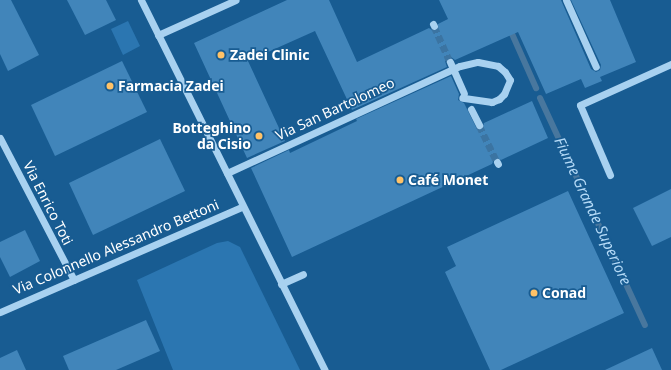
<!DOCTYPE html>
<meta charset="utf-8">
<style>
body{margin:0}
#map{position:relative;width:671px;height:370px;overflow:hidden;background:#185c92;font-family:"Noto Sans",sans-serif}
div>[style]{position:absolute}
.green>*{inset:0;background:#2b76b1}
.stream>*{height:6px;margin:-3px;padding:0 3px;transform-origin:3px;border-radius:3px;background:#48779e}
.building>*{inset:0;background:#4185ba}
.minor-tunnel>*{height:7px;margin-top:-3.5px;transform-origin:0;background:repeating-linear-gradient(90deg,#3b74a2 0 7px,transparent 0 10.5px)}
.minor>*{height:7px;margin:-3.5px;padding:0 3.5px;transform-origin:3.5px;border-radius:3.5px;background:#a8d1f0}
.dots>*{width:11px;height:11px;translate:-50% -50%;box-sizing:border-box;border:2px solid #185c92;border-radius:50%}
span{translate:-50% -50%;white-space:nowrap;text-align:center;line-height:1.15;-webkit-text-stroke:3.5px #185c92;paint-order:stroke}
.poi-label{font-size:14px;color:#fff;font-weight:700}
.left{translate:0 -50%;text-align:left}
.right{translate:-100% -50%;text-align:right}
.street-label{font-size:14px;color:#fff}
.water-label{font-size:15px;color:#b4daf7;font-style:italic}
</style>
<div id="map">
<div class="green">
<i style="clip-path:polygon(128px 21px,140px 46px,123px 55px,111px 29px)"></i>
<i style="clip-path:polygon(228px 241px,240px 247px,300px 370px,173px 370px,137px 280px,217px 243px)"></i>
</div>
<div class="stream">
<i style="left:509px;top:27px;width:67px;rotate:66.1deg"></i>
<i style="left:540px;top:98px;width:250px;rotate:65.2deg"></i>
</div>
<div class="building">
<i style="clip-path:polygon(0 0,11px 0,39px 55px,8px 71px,0 54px)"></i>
<i style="clip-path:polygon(67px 0,106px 0,116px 20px,85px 35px)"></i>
<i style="clip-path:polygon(287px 0,329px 0,357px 62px,429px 28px,433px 31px,437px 30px,438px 24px,448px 19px,439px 0,561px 0,591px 69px,596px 72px,600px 70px,601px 65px,571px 0,610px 0,636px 62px,600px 77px,602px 81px,585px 88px,581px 79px,546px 94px,518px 32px,455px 60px,451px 57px,448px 58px,445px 61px,447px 67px,352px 110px,315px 31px,248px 61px,285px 141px,247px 158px,194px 43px)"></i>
<i style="clip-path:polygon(122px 61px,147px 112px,55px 156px,31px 105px)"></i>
<i style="clip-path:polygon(451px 76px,459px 94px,458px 100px,464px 103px,477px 129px,482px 129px,484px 123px,532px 101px,548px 138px,501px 160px,495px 157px,492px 164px,292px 257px,251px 168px,289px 150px,290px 153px,357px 121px,356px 119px)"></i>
<i style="clip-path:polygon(160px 139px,185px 191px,93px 235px,69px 183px)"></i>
<i style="clip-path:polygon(671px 189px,671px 237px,652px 246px,633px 208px)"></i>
<i style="clip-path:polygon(568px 191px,624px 313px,501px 370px,490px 370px,445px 272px,456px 266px,447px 247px)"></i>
<i style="clip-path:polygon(25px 230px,40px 261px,10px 277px,0 257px,0 242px)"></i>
<i style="clip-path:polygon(146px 320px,160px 351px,116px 370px,69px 370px,63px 356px)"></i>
<i style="clip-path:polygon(652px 348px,662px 370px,605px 370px)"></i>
<i style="clip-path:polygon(17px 350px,26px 370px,0 370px,0 358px)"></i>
</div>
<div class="minor-tunnel">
<i style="left:434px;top:26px;width:39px;rotate:66deg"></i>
<i style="left:479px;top:125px;width:41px;rotate:64.1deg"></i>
</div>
<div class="minor">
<i style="left:141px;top:0;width:413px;rotate:63.6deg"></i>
<i style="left:566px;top:0;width:73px;rotate:65.9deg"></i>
<i style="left:433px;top:24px;width:2px;rotate:63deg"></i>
<i style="left:158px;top:35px;width:85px;rotate:-24.2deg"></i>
<i style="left:450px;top:62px;width:34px;rotate:66deg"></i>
<i style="left:471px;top:109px;width:18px;rotate:63deg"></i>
<i style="left:0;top:138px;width:160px;rotate:62.5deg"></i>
<i style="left:497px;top:162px;width:2px;rotate:63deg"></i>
<i style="left:227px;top:173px;width:256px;rotate:-24.7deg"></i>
<i style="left:460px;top:66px;width:18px;rotate:-13deg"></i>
<i style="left:478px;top:62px;width:20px;rotate:11deg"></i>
<i style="left:498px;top:66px;width:9px;rotate:41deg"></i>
<i style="left:505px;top:72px;width:9px;rotate:58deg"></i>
<i style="left:510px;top:80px;width:15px;rotate:113deg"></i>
<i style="left:504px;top:94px;width:7px;rotate:135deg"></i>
<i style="left:499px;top:99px;width:8px;rotate:157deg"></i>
<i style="left:492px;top:102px;width:30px;rotate:-172deg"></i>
<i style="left:610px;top:175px;width:76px;rotate:-113.2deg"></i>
<i style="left:580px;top:105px;width:100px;rotate:-24.3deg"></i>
<i style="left:281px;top:284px;width:24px;rotate:-24deg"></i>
<i style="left:0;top:312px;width:264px;rotate:-23.5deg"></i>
</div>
<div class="dots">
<i style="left:221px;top:55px;background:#ffc267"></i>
<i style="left:110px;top:86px;background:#ffc267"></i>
<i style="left:259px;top:136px;background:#ffc267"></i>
<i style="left:400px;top:180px;background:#ffc267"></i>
<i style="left:534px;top:293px;background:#ffc267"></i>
</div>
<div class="poi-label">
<span class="left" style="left:230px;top:55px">Zadei Clinic</span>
<span class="left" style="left:118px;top:86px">Farmacia Zadei</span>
<span class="right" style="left:251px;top:136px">Botteghino<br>da Cisio</span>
<span class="left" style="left:408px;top:180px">Café Monet</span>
<span class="left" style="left:542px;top:293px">Conad</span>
</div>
<div class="street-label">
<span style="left:335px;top:109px;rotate:-25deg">Via San Bartolomeo</span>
<span style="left:48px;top:203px;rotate:63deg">Via Enrico Toti</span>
<span style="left:116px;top:247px;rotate:-23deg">Via Colonnello Alessandro Bettoni</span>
</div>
<div class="water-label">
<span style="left:593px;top:211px;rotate:65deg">Fiume Grande Superiore</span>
</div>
</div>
